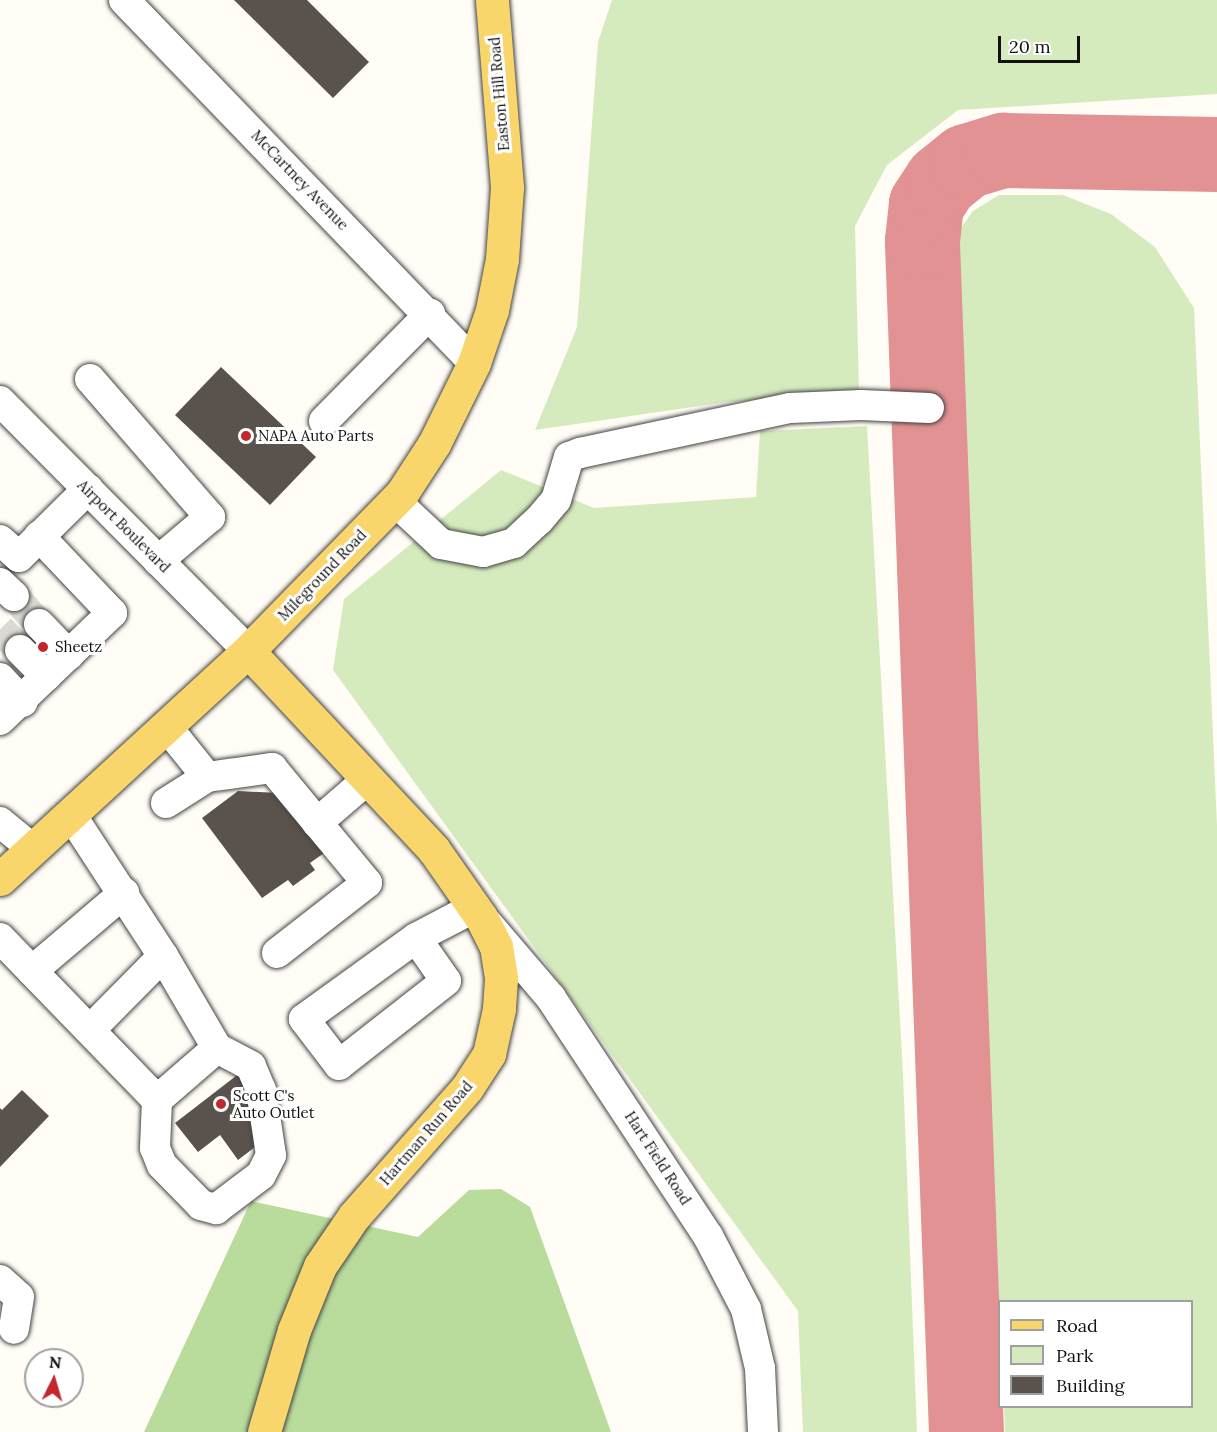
<!DOCTYPE html>
<style>
body{margin:0}
#map{position:relative;width:1217px;height:1432px;overflow:hidden;background:#fffdf5;font-family:Lora,serif}
div>[style]{position:absolute}
.green>*{inset:0;background:#d5ebbd}
.forest>*{inset:0;background:#b9dc9c}
.taxiway>*{height:75px;margin:-37.5px;padding:0 37.5px;transform-origin:37.5px;border-radius:37.5px;background:#e29292}
.building>*{inset:0;background:#5a524d}
.minor-tunnel>*{height:30px;margin-top:-15px;transform-origin:0;background:repeating-linear-gradient(90deg,#dbdad3 0 30px,transparent 0 45px)}
.roads{filter:drop-shadow(0 0 2px #444) drop-shadow(0 0 2px #444)}
.minor>*{height:30px;margin:-15px;padding:0 15px;transform-origin:15px;border-radius:15px;background:#fff}
.major>*{height:33px;margin:-16.5px;padding:0 16.5px;transform-origin:16.5px;border-radius:16.5px;background:#f9d66b}
.dots>*{width:16px;height:16px;translate:-50% -50%;box-sizing:border-box;border:3px solid #fff;border-radius:50%}
span{translate:-50% -50%;white-space:nowrap;text-align:center;line-height:1.15;-webkit-text-stroke:6px #fff;paint-order:stroke}
.street-label{font-size:15px;color:#111}
.poi-label{font-size:15px;color:#111}
.left{translate:0 -50%;text-align:left}
.legend{position:absolute;left:998px;top:1300px;width:195px;height:108px;box-sizing:border-box;background:#fff;border:2px solid #a0a0a0;margin:0;padding:8px 10px;list-style:none;font-size:18px;color:#111}
.legend li{display:flex;align-items:center;gap:12px;height:30px}
.legend b{width:30px;border:2px solid #a0a0a0}
.north{position:absolute;left:24px;top:1348px;width:60px;height:60px;box-sizing:border-box;background:#fff;border:2px solid #a0a0a0;border-radius:50%;rotate:5deg;font-size:16px;font-weight:700;line-height:24px;text-align:center;color:#111}
.north::after{content:'';display:block;margin:auto;width:21px;height:27px;background:#c4262e;clip-path:polygon(50% 0,100% 100%,50% 72%,0 100%)}
.scale{position:absolute;left:998px;top:36px;width:82px;height:27px;box-sizing:border-box;border:3px solid #111;border-top:0;padding-left:8px;font-size:18px;line-height:21px;white-space:nowrap;color:#111;-webkit-text-stroke:4px #fff;paint-order:stroke}
</style>
<div id="map">
<div class="green">
<i style="clip-path:polygon(612px 0,1217px 0,1217px 94px,958px 110px,887px 165px,855px 226px,859px 393px,727px 402px,535px 430px,577px 327px,598px 42px)"></i>
<i style="clip-path:polygon(999px 195px,1063px 195px,1111px 214px,1155px 247px,1194px 308px,1217px 826px,1217px 1432px,1005px 1432px,1004px 1407px,1192px 1406px,1192px 1302px,1000px 1302px,999px 1305px,951px 263px,955px 236px,973px 211px)"></i>
<i style="clip-path:polygon(867px 426px,903px 1074px,917px 1432px,803px 1432px,798px 1311px,333px 670px,344px 599px,501px 470px,594px 508px,756px 497px,760px 431px)"></i>
</div>
<div class="forest">
<i style="clip-path:polygon(501px 1189px,530px 1207px,611px 1432px,144px 1432px,251px 1201px,418px 1237px,469px 1190px)"></i>
</div>
<div class="taxiway">
<i style="left:966px;top:1432px;width:1192px;rotate:-92.12deg"></i>
<i style="left:922px;top:241px;width:37px;rotate:-84deg"></i>
<i style="left:926px;top:204px;width:27px;rotate:-57deg"></i>
<i style="left:941px;top:181px;width:32px;rotate:-39deg"></i>
<i style="left:966px;top:161px;width:39px;rotate:-17deg"></i>
<i style="left:1003px;top:150px;width:214px;rotate:1.1deg"></i>
</div>
<div class="building">
<i style="clip-path:polygon(234px 0,307px 0,369px 62px,333px 98px)"></i>
<i style="clip-path:polygon(221px 367px,316px 457px,270px 505px,175px 415px)"></i>
<i style="clip-path:polygon(238px 791px,279px 793px,324px 853px,310px 863px,315px 870px,293px 886px,288px 880px,262px 898px,202px 818px)"></i>
<i style="clip-path:polygon(245px 1069px,272px 1134px,238px 1160px,220px 1135px,198px 1152px,175px 1123px)"></i>
<i style="clip-path:polygon(22px 1090px,49px 1116px,0 1167px,0 1108px,2px 1110px)"></i>
</div>
<div class="minor-tunnel">
<i style="left:14px;top:596px;width:38px;rotate:48deg"></i>
<i style="left:0;top:629px;width:29px;rotate:46deg"></i>
</div>
<div class="roads">
<div class="minor">
<i style="left:124px;top:0;width:504px;rotate:46.04deg"></i>
<i style="left:90px;top:379px;width:183px;rotate:49deg"></i>
<i style="left:210px;top:517px;width:68px;rotate:139.8deg"></i>
<i style="left:0;top:401px;width:352px;rotate:45.2deg"></i>
<i style="left:324px;top:421px;width:151px;rotate:-45.3deg"></i>
<i style="left:395px;top:501px;width:63px;rotate:43.1deg"></i>
<i style="left:441px;top:544px;width:43px;rotate:10.8deg"></i>
<i style="left:483px;top:552px;width:32px;rotate:-16deg"></i>
<i style="left:514px;top:543px;width:34px;rotate:-43deg"></i>
<i style="left:539px;top:520px;width:26px;rotate:-50deg"></i>
<i style="left:556px;top:500px;width:45px;rotate:-73.2deg"></i>
<i style="left:569px;top:457px;width:12px;rotate:-20deg"></i>
<i style="left:580px;top:453px;width:215px;rotate:-12.1deg"></i>
<i style="left:790px;top:408px;width:71px;rotate:-2.4deg"></i>
<i style="left:861px;top:405px;width:68px;rotate:2.5deg"></i>
<i style="left:0;top:540px;width:25px;rotate:42deg"></i>
<i style="left:19px;top:557px;width:97px;rotate:-44.6deg"></i>
<i style="left:0;top:583px;width:19px;rotate:43deg"></i>
<i style="left:39px;top:624px;width:43px;rotate:45.9deg"></i>
<i style="left:20px;top:650px;width:37px;rotate:45deg"></i>
<i style="left:0;top:678px;width:33px;rotate:47deg"></i>
<i style="left:0;top:720px;width:155px;rotate:-43.7deg"></i>
<i style="left:112px;top:613px;width:106px;rotate:-133.5deg"></i>
<i style="left:166px;top:726px;width:65px;rotate:51.2deg"></i>
<i style="left:207px;top:777px;width:66px;rotate:-7.9deg"></i>
<i style="left:272px;top:768px;width:149px;rotate:50.4deg"></i>
<i style="left:367px;top:883px;width:114px;rotate:142.1deg"></i>
<i style="left:166px;top:803px;width:49px;rotate:-32.4deg"></i>
<i style="left:0;top:822px;width:44px;rotate:39.5deg"></i>
<i style="left:317px;top:823px;width:67px;rotate:-40.8deg"></i>
<i style="left:487px;top:923px;width:99px;rotate:49.5deg"></i>
<i style="left:551px;top:998px;width:285px;rotate:56.6deg"></i>
<i style="left:708px;top:1236px;width:82px;rotate:62.5deg"></i>
<i style="left:746px;top:1309px;width:61px;rotate:76.7deg"></i>
<i style="left:760px;top:1368px;width:64px;rotate:87.3deg"></i>
<i style="left:0;top:938px;width:226px;rotate:45.9deg"></i>
<i style="left:157px;top:1100px;width:79px;rotate:-40.9deg"></i>
<i style="left:217px;top:1048px;width:107px;rotate:-120.4deg"></i>
<i style="left:163px;top:956px;width:168px;rotate:-123.1deg"></i>
<i style="left:416px;top:938px;width:52px;rotate:55.1deg"></i>
<i style="left:446px;top:981px;width:136px;rotate:141.9deg"></i>
<i style="left:339px;top:1065px;width:58px;rotate:-127.3deg"></i>
<i style="left:304px;top:1019px;width:138px;rotate:-35.9deg"></i>
<i style="left:416px;top:938px;width:67px;rotate:-27.7deg"></i>
<i style="left:32px;top:971px;width:121px;rotate:-40.3deg"></i>
<i style="left:90px;top:1030px;width:104px;rotate:-45.4deg"></i>
<i style="left:157px;top:1100px;width:48px;rotate:92.4deg"></i>
<i style="left:155px;top:1148px;width:18px;rotate:68deg"></i>
<i style="left:162px;top:1165px;width:56px;rotate:45.7deg"></i>
<i style="left:201px;top:1205px;width:16px;rotate:15deg"></i>
<i style="left:216px;top:1209px;width:56px;rotate:-37.1deg"></i>
<i style="left:261px;top:1175px;width:22px;rotate:-63deg"></i>
<i style="left:271px;top:1155px;width:66px;rotate:-98.7deg"></i>
<i style="left:261px;top:1090px;width:26px;rotate:-113deg"></i>
<i style="left:251px;top:1066px;width:38px;rotate:-152deg"></i>
<i style="left:0;top:1280px;width:25px;rotate:42deg"></i>
<i style="left:19px;top:1297px;width:32px;rotate:99deg"></i>
</div>
<div class="major">
<i style="left:248px;top:651px;width:272px;rotate:46.9deg"></i>
<i style="left:434px;top:850px;width:82px;rotate:55deg"></i>
<i style="left:481px;top:917px;width:33px;rotate:63deg"></i>
<i style="left:496px;top:946px;width:33px;rotate:81deg"></i>
<i style="left:501px;top:979px;width:30px;rotate:94deg"></i>
<i style="left:499px;top:1009px;width:46px;rotate:102.5deg"></i>
<i style="left:489px;top:1054px;width:40px;rotate:122.9deg"></i>
<i style="left:467px;top:1088px;width:171px;rotate:131.4deg"></i>
<i style="left:354px;top:1216px;width:60px;rotate:124.2deg"></i>
<i style="left:320px;top:1266px;width:69px;rotate:112.1deg"></i>
<i style="left:294px;top:1330px;width:106px;rotate:106.4deg"></i>
<i style="left:0;top:879px;width:337px;rotate:-42.6deg"></i>
<i style="left:248px;top:651px;width:221px;rotate:-45.7deg"></i>
<i style="left:402px;top:493px;width:59px;rotate:-56.9deg"></i>
<i style="left:434px;top:444px;width:90px;rotate:-63.7deg"></i>
<i style="left:474px;top:363px;width:56px;rotate:-71.2deg"></i>
<i style="left:492px;top:310px;width:52px;rotate:-78.9deg"></i>
<i style="left:502px;top:259px;width:72px;rotate:-86deg"></i>
<i style="left:507px;top:187px;width:188px;rotate:-94.6deg"></i>
</div>
</div>
<div class="dots">
<i style="left:246px;top:436px;background:#c4262e"></i>
<i style="left:43px;top:647px;background:#c4262e"></i>
<i style="left:221px;top:1104px;background:#c4262e"></i>
</div>
<div class="street-label">
<span style="left:499px;top:94px;rotate:-95deg">Easton Hill Road</span>
<span style="left:300px;top:180px;rotate:46deg">McCartney Avenue</span>
<span style="left:124px;top:526px;rotate:45deg">Airport Boulevard</span>
<span style="left:322px;top:575px;rotate:-46deg">Mileground Road</span>
<span style="left:426px;top:1133px;rotate:-49deg">Hartman Run Road</span>
<span style="left:658px;top:1158px;rotate:57deg">Hart Field Road</span>
</div>
<div class="poi-label">
<span class="left" style="left:258px;top:436px">NAPA Auto Parts</span>
<span class="left" style="left:55px;top:647px">Sheetz</span>
<span class="left" style="left:233px;top:1104px">Scott C's<br>Auto Outlet</span>
</div>
<ul class="legend">
<li><b style="height:8px;background:#f9d66b"></b>Road</li>
<li><b style="height:16px;background:#d5ebbd"></b>Park</li>
<li><b style="height:16px;background:#5a524d"></b>Building</li>
</ul>
<div class="north">N</div>
<div class="scale">20 m</div>
</div>
